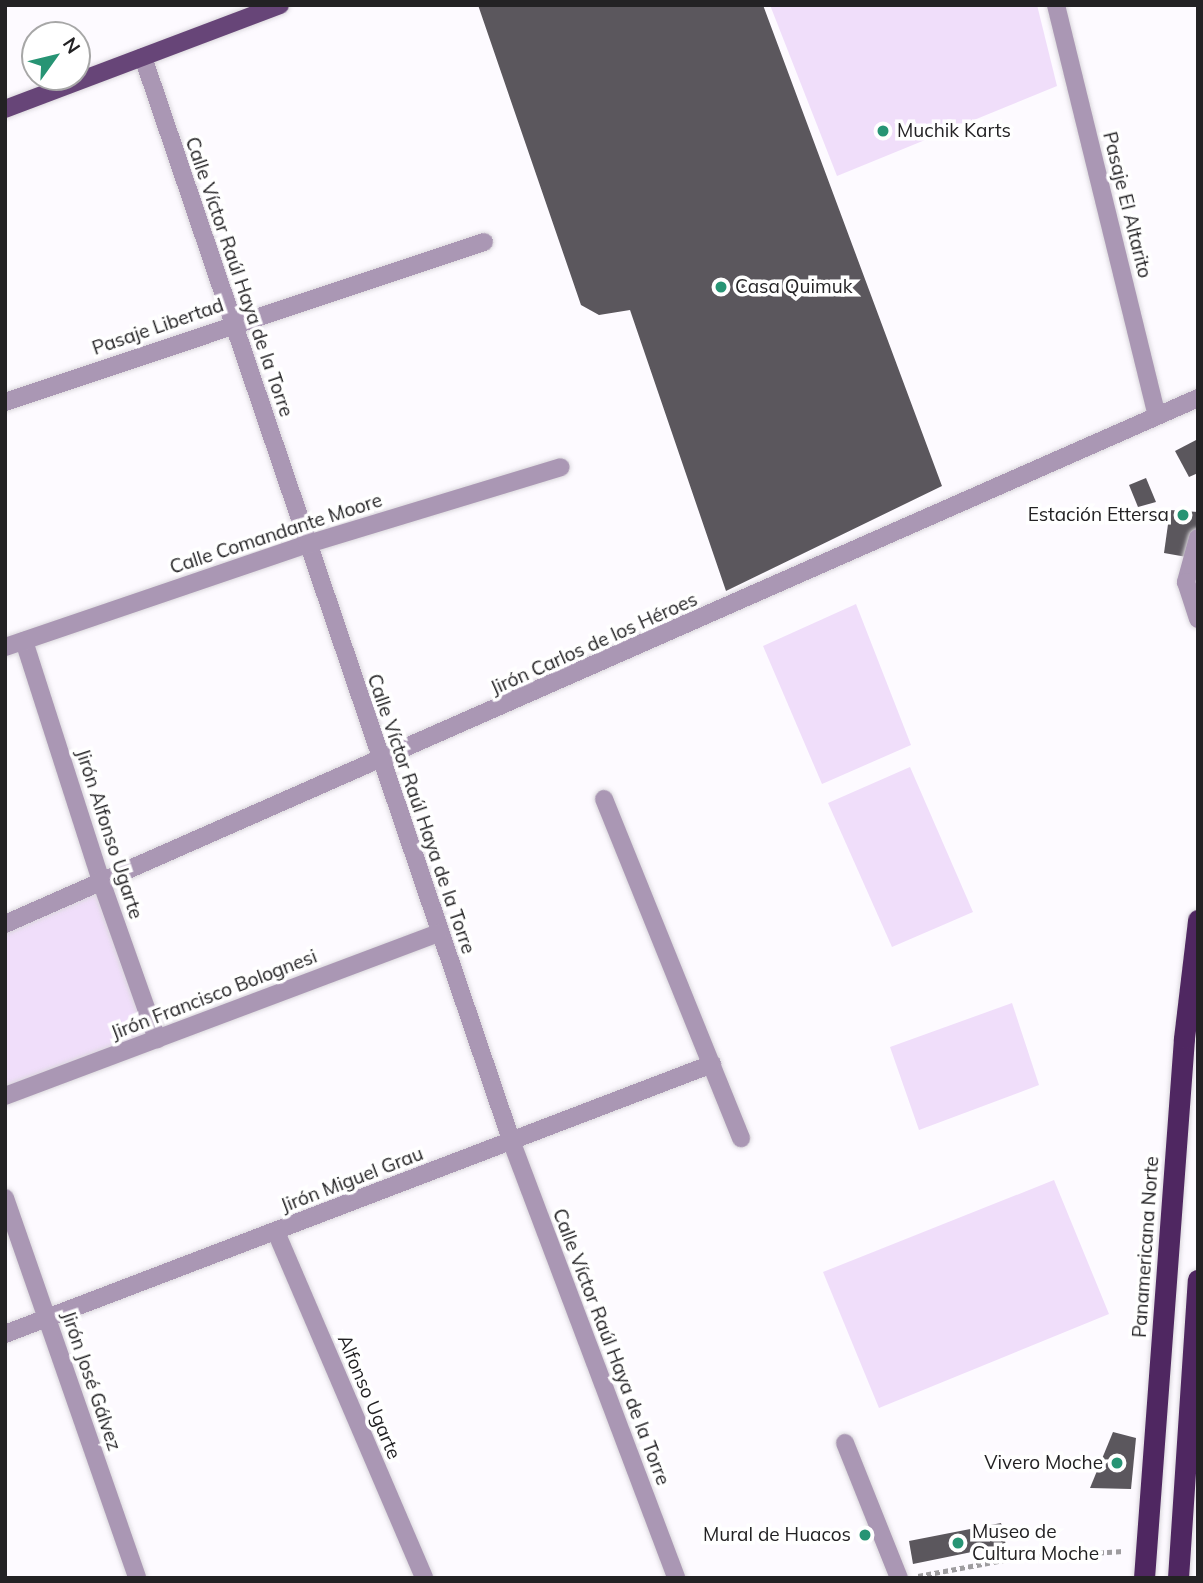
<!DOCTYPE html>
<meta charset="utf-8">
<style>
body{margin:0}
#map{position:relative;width:1203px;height:1583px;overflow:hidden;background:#fdfaff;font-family:Mulish,sans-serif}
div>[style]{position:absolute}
.green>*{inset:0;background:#f0defa}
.building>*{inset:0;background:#5b575d}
.path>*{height:4.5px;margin-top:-2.25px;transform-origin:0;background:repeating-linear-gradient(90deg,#9e9c9f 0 5px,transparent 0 8.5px)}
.roads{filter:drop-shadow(0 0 2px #dad7dc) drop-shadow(0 0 2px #dad7dc)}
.minor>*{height:18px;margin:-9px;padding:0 9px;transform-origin:9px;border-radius:9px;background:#aa97b4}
.major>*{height:18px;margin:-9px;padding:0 9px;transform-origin:9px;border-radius:9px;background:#674578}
.highway>*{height:21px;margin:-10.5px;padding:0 10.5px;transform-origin:10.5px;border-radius:10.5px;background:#4f2761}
.dots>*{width:19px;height:19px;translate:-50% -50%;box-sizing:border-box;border:4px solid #fff;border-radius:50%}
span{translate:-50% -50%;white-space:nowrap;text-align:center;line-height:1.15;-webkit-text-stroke:7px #fff;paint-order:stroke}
.poi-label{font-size:19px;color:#232224}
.left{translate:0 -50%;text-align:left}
.right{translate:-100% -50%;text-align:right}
.street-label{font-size:19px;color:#232224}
.frame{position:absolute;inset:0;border:7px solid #232224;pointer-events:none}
.north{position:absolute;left:21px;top:21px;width:70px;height:70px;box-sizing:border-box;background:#fff;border:2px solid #a7a7a7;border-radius:50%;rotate:56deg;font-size:19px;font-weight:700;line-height:28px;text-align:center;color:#232224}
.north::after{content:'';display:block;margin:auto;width:24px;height:32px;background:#279474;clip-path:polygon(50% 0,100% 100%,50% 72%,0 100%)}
</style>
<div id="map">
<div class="green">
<i style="clip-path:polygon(770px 5px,1037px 5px,1057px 86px,837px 176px)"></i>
<i style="clip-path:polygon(856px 604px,911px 745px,822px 784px,763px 646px)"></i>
<i style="clip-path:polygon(910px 767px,973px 912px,892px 947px,828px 803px)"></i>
<i style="clip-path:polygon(98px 889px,149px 1037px,5px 1091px,5px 929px)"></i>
<i style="clip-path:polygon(1012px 1003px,1039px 1085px,919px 1130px,890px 1047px)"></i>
<i style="clip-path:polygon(1054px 1180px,1109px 1314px,879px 1408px,823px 1272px)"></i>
</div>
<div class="building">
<i style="clip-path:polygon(478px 5px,763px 5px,942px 486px,726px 591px,630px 310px,599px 315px,581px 305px)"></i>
<i style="clip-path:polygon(1198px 439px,1198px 473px,1189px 477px,1175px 451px)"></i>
<i style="clip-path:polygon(1146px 478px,1156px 502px,1138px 507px,1129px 485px)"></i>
<i style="clip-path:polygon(1170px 510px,1198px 512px,1198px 559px,1164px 553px)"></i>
<i style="clip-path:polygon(1113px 1432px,1136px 1438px,1131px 1489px,1090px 1488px)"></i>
<i style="clip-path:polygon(1001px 1523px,1006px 1545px,913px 1564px,909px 1541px)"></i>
</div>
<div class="path">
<i style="left:918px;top:1576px;width:98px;rotate:-10.6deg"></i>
<i style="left:1014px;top:1558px;width:110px;rotate:-3.6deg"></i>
</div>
<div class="roads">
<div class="minor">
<i style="left:1056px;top:5px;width:422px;rotate:76.2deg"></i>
<i style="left:143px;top:57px;width:1147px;rotate:71.23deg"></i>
<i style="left:512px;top:1143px;width:465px;rotate:69.3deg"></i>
<i style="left:5px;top:402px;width:505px;rotate:-18.47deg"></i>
<i style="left:1198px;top:538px;width:46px;rotate:105.3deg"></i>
<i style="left:1186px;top:582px;width:39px;rotate:72deg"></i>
<i style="left:24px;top:641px;width:252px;rotate:72.2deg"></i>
<i style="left:101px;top:881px;width:168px;rotate:70.5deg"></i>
<i style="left:5px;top:647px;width:320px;rotate:-18.8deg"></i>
<i style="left:308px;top:544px;width:264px;rotate:-16.9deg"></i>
<i style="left:604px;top:799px;width:366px;rotate:68deg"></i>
<i style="left:5px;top:924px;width:1304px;rotate:-23.79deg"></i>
<i style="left:5px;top:1096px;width:463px;rotate:-20.6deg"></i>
<i style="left:5px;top:1198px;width:402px;rotate:70.8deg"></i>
<i style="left:276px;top:1232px;width:376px;rotate:66.8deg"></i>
<i style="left:5px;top:1334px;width:757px;rotate:-20.9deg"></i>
<i style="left:845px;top:1443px;width:145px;rotate:68.2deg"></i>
</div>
<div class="major">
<i style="left:5px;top:109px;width:294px;rotate:-20.7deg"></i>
</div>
<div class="highway">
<i style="left:1144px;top:1578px;width:541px;rotate:-85.76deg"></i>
<i style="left:1184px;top:1038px;width:119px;rotate:-83.2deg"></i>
<i style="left:1178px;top:1578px;width:299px;rotate:-86.2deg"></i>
</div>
</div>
<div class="dots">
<i style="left:883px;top:131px;background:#279474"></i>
<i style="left:721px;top:287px;background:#279474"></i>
<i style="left:1183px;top:515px;background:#279474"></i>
<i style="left:1117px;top:1463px;background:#279474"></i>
<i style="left:865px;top:1535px;background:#279474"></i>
<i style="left:958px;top:1543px;background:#279474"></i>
</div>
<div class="poi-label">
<span class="left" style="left:897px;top:131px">Muchik Karts</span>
<span class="left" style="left:735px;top:287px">Casa Quimuk</span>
<span class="right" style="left:1169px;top:515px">Estación Ettersa</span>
<span class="right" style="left:1103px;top:1463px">Vivero Moche</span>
<span class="left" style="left:972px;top:1543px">Museo de<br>Cultura Moche</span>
<span class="right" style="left:851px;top:1535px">Mural de Huacos</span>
</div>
<div class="street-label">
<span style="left:1127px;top:205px;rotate:76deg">Pasaje El Altarito</span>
<span style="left:239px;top:277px;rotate:71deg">Calle Víctor Raúl Haya de la Torre</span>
<span style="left:158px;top:327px;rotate:-19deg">Pasaje Libertad</span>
<span style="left:276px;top:534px;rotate:-18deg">Calle Comandante Moore</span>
<span style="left:594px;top:644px;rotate:-24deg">Jirón Carlos de los Héroes</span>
<span style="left:421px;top:814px;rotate:71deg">Calle Víctor Raúl Haya de la Torre</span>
<span style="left:109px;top:834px;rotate:72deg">Jirón Alfonso Ugarte</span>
<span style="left:214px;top:995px;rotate:-21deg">Jirón Francisco Bolognesi</span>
<span style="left:352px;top:1180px;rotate:-21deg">Jirón Miguel Grau</span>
<span style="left:1146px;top:1247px;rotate:-86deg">Panamericana Norte</span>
<span style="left:611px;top:1347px;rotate:69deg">Calle Víctor Raúl Haya de la Torre</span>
<span style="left:91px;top:1381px;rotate:71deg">Jirón José Gálvez</span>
<span style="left:369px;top:1397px;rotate:67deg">Alfonso Ugarte</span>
</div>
<div class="frame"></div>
<div class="north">N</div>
</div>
